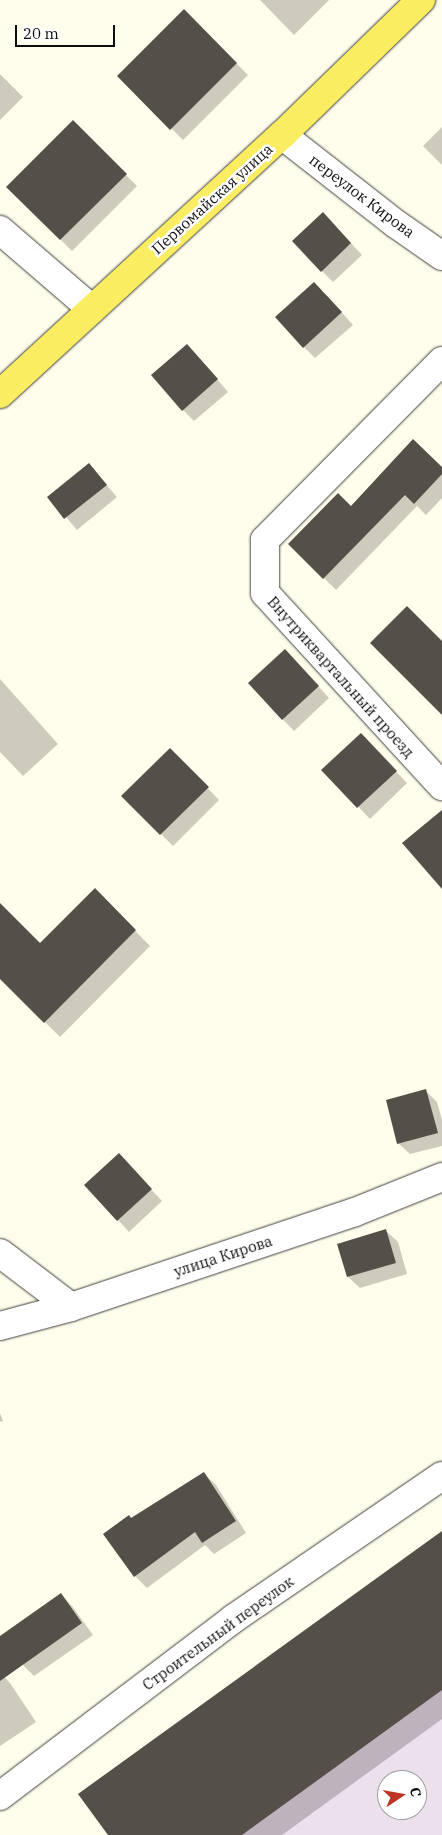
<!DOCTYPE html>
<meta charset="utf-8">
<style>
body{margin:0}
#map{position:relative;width:442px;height:1835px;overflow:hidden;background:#fffeec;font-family:"IBM Plex Serif",serif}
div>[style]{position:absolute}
.industrial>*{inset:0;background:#ebe0eb}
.shadow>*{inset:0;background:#0003}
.building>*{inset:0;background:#554f49}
.roads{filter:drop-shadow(0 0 1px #3f3f3f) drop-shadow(0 0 1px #3f3f3f)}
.minor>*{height:28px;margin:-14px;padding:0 14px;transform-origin:14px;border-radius:14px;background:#fff}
.major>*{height:28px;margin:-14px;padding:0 14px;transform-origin:14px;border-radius:14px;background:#faed61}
span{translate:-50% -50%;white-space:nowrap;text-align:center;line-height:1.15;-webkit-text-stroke:5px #fff;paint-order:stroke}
.street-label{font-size:15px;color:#0c0c0c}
.north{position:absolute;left:377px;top:1770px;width:50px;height:50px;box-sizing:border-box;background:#fff;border:1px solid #9e9e9e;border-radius:50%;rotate:78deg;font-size:14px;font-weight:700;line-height:20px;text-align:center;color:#0c0c0c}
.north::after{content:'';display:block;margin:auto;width:18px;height:22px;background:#bd3423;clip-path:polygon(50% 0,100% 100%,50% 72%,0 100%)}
.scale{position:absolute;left:15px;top:25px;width:100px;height:22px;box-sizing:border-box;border:2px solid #0c0c0c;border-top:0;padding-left:6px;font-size:15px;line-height:18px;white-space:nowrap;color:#0c0c0c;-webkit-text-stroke:4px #fff;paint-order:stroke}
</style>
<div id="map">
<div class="industrial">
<i style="clip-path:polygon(evenodd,442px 1531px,442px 1835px,108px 1835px,78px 1794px,442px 1531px,387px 1780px,417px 1780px,417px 1810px,387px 1810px,387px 1780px)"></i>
</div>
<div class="shadow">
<i style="clip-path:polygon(260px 0,329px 0,294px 35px)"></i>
<i style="clip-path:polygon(184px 11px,248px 75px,183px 140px,119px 76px)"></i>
<i style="clip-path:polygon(0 74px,23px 97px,0 120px)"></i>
<i style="clip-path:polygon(73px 122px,137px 186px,72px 251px,8px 187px)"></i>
<i style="clip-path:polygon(442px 127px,442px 165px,423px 146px)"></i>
<i style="clip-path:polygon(334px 225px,362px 255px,333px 282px,322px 271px)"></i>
<i style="clip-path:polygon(326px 295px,353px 325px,315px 358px,304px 347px)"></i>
<i style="clip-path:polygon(198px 357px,228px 392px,194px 421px,183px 410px)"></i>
<i style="clip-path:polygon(89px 465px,117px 497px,77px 530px,49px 497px)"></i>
<i style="clip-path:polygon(442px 469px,442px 498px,426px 515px,417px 506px,336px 590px,290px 544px,351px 508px)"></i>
<i style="clip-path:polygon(296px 662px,329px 698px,294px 731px,249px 684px)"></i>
<i style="clip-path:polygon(0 679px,58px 744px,23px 776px,0 752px)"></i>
<i style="clip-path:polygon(372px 746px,407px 783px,370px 819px,323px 770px)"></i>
<i style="clip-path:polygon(170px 749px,219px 800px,173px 846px,123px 796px)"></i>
<i style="clip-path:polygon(95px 890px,150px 946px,60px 1037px,0 977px,0 904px,40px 945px)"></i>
<i style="clip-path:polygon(426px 1091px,437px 1102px,442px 1120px,442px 1146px,410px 1154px,398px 1143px)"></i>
<i style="clip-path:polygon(130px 1167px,162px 1201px,129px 1232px,118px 1220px)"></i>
<i style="clip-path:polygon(386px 1231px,398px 1242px,407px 1274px,360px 1288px,348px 1277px)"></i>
<i style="clip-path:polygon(0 1413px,3px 1421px,0 1422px)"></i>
<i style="clip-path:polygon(204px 1474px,216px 1485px,246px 1533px,214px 1554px,205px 1545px,147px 1588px,135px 1576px,105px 1535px)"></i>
<i style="clip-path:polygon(442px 1532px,442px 1719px,282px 1835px,109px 1835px)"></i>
<i style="clip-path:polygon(61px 1595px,72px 1606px,93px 1635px,34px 1676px,23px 1665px)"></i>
<i style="clip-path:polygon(0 1672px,10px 1683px,36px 1722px,0 1746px)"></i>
</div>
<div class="building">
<i style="clip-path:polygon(184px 9px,237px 63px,170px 130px,117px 76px)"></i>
<i style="clip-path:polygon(73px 120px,127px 174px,60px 240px,6px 187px)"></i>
<i style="clip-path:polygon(323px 212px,351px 243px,321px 272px,292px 241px)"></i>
<i style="clip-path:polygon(314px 282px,342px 312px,303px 348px,275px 317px)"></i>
<i style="clip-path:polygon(187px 344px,218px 379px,182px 411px,151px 375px)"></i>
<i style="clip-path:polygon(413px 439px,442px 467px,442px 474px,414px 504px,405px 495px,323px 579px,288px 544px,338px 493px,351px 506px)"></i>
<i style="clip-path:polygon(89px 463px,107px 485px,64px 519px,47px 497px)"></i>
<i style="clip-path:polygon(407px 606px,442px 641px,442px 715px,370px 643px)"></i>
<i style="clip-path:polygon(285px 649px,319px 686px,282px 720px,248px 683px)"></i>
<i style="clip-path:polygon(361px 733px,397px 771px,357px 808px,321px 770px)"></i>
<i style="clip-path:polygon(170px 748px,209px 787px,160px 835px,121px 796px)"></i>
<i style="clip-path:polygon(442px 810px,442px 889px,402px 843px)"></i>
<i style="clip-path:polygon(95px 888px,136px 930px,44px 1023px,0 979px,0 903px,40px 943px)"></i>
<i style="clip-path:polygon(426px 1089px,438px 1133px,397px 1144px,386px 1100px)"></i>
<i style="clip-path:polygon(119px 1153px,152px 1189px,117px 1221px,84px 1185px)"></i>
<i style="clip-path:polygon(386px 1229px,396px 1263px,347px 1277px,337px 1244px)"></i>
<i style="clip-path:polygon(204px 1472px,236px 1521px,202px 1543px,195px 1532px,134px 1577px,103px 1534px,129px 1515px,131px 1518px)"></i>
<i style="clip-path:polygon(442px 1531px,442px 1690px,242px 1835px,108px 1835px,78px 1794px)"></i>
<i style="clip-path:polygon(61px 1593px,82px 1623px,0 1681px,0 1636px)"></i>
</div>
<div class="roads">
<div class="minor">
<i style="left:282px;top:135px;width:145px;rotate:38deg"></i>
<i style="left:396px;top:224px;width:56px;rotate:34.8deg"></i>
<i style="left:0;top:230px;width:121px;rotate:40.7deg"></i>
<i style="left:442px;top:361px;width:252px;rotate:134.7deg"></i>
<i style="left:265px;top:540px;width:53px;rotate:90deg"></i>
<i style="left:265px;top:593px;width:262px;rotate:47.5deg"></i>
<i style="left:0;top:1253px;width:89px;rotate:37.3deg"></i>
<i style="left:0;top:1326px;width:73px;rotate:-15deg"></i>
<i style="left:71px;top:1307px;width:299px;rotate:-18.5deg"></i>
<i style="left:355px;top:1212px;width:94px;rotate:-21.9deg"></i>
<i style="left:0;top:1796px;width:293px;rotate:-37.2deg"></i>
<i style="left:233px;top:1619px;width:253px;rotate:-34.4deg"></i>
</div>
<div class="major">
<i style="left:0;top:394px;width:383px;rotate:-42.6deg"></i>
<i style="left:282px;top:135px;width:194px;rotate:-44.2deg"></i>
</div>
</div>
<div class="street-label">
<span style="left:362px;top:196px;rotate:37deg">переулок Кирова</span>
<span style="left:212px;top:199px;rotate:-42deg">Первомайская улица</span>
<span style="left:341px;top:677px;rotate:48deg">Внутриквартальный проезд</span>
<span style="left:223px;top:1256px;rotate:-18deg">улица Кирова</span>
<span style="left:218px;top:1633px;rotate:-36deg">Строительный переулок</span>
</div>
<div class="north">С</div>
<div class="scale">20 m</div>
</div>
